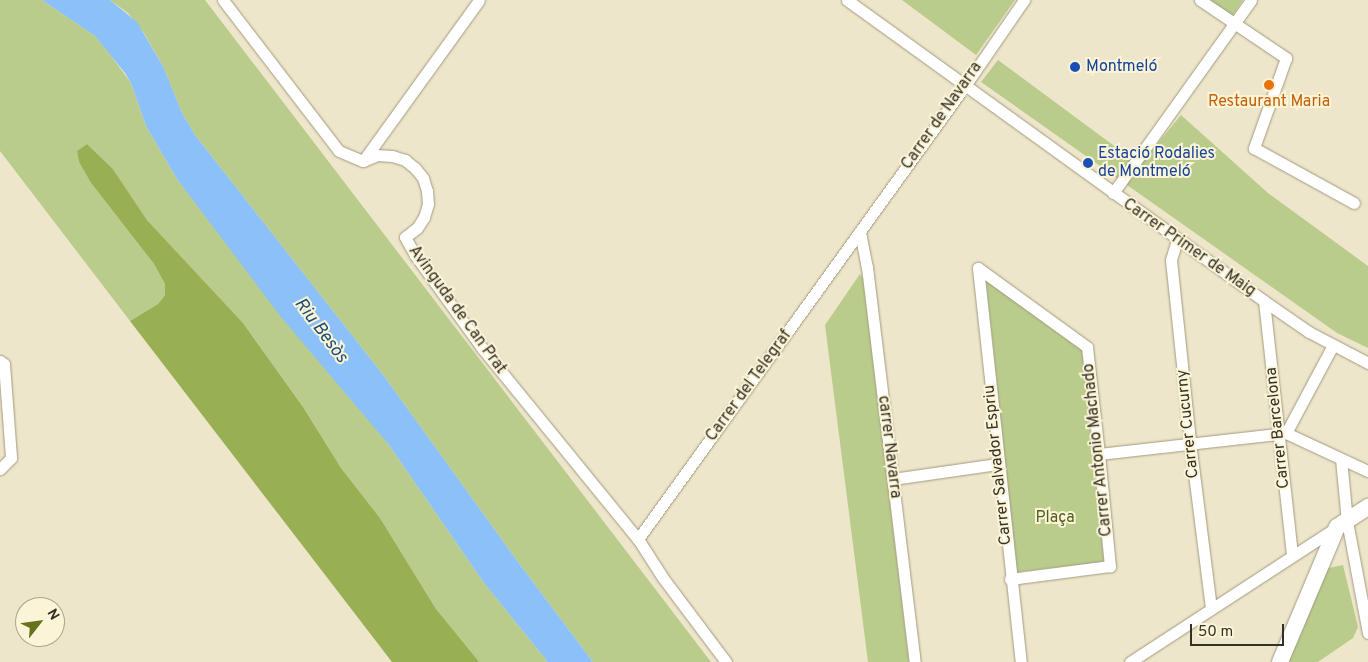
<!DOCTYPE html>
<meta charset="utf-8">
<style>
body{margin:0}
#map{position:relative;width:1368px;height:662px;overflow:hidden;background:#eee6ca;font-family:Overpass,sans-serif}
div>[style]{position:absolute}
.green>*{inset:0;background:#bacc8c}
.forest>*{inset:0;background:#98af53}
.water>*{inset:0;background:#8bc1f8}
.roads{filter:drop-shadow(0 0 1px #a19a80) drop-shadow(0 0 1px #a19a80)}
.street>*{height:11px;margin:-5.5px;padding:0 5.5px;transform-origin:5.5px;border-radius:5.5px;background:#fff}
.secondary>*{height:16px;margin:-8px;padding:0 8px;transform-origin:8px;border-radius:8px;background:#fff}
.dots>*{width:14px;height:14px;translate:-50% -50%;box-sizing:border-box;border:2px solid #fbf4d7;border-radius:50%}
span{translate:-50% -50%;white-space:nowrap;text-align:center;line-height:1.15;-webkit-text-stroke:4px #fbf4d7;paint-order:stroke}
.transit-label{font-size:16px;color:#164399}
.left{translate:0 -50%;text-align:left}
.food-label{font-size:16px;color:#c56008}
.street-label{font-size:16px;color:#333025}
.park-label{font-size:16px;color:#505f1e}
.water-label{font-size:18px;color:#1c4b78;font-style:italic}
.north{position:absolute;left:15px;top:597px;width:50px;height:50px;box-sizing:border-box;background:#fbf4d7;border:1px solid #aba690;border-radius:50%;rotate:60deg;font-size:14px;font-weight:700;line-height:20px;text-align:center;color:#333025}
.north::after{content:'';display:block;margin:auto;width:18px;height:22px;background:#66721c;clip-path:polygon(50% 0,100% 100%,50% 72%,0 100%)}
.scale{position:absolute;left:1190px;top:624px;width:94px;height:22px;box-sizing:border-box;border:2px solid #333025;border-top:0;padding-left:6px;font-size:15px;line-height:18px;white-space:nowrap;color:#333025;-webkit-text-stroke:4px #fbf4d7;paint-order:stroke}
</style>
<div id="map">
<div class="green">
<i style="clip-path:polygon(0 0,42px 0,95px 36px,109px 53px,131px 83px,146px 126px,177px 179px,389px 445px,484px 583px,548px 662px,479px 662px,469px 652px,436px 609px,380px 518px,341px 468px,303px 407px,243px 323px,147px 220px,113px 169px,87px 144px,77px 151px,79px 162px,91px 183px,154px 264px,165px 284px,165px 295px,158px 304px,130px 321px,0 151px)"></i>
<i style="clip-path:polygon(110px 0,205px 0,711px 662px,593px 662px,518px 562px,384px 376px,195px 135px,182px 113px,164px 68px,144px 33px,128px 13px)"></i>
<i style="clip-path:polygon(902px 0,1015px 0,976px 55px)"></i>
<i style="clip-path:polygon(1206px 0,1243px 0,1231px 18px)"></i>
<i style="clip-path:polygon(998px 60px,1140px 165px,1181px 115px,1268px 193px,1368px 266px,1368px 348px,1337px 333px,981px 82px)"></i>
<i style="clip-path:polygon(860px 274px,863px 278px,909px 662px,868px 662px,825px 325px)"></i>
<i style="clip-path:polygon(986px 280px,1082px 350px,1104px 562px,1017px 572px)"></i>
<i style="clip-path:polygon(1343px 565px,1358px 627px,1353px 638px,1318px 662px,1286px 662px,1324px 569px)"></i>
</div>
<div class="forest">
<i style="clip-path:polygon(87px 144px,113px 169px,147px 220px,243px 323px,303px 407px,341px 468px,380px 518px,436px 609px,479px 662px,392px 662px,130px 321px,158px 304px,165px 295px,165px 284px,154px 264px,91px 183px,79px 162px,77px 151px)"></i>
</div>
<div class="water">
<i style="clip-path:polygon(42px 0,110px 0,137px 22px,164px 68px,182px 113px,195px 135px,384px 376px,518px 562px,593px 662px,548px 662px,484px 583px,389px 445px,281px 317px,177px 179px,146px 126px,131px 83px,125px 73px,95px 36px)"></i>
</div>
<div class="roads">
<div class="street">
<i style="left:223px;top:0;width:190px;rotate:52.5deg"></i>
<i style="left:339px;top:151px;width:26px;rotate:23deg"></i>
<i style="left:363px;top:161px;width:15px;rotate:-23deg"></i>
<i style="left:377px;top:155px;width:15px;rotate:4deg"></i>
<i style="left:392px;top:156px;width:14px;rotate:17deg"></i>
<i style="left:405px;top:160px;width:13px;rotate:39deg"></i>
<i style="left:415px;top:168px;width:13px;rotate:51deg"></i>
<i style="left:423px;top:178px;width:14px;rotate:73deg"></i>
<i style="left:427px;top:191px;width:13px;rotate:86deg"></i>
<i style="left:428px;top:204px;width:14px;rotate:107deg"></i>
<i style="left:424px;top:217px;width:13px;rotate:122deg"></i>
<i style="left:417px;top:228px;width:15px;rotate:143deg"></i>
<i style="left:405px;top:237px;width:21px;rotate:61deg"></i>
<i style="left:415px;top:255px;width:115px;rotate:54.2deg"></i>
<i style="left:482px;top:348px;width:247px;rotate:50.8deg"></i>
<i style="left:638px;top:539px;width:46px;rotate:57.3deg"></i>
<i style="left:663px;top:578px;width:105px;rotate:53.1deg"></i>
<i style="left:847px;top:0;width:514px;rotate:35.82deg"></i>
<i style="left:1264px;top:301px;width:55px;rotate:34.6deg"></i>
<i style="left:1309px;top:332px;width:67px;rotate:27.7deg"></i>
<i style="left:1200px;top:0;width:104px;rotate:34deg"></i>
<i style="left:1286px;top:58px;width:96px;rotate:109.6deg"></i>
<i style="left:1254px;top:148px;width:114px;rotate:28.8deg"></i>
<i style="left:363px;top:161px;width:198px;rotate:-54.2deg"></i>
<i style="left:1113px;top:193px;width:237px;rotate:-54.4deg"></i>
<i style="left:860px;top:232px;width:36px;rotate:79deg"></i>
<i style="left:867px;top:267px;width:398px;rotate:83.1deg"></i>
<i style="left:1177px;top:240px;width:21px;rotate:107deg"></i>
<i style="left:1171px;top:260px;width:183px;rotate:84deg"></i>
<i style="left:1190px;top:442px;width:168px;rotate:82.8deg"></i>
<i style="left:978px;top:268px;width:135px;rotate:35.9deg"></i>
<i style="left:1087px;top:347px;width:108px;rotate:83.6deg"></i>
<i style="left:1099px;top:454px;width:113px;rotate:84.4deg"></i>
<i style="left:1110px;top:566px;width:101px;rotate:172.6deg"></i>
<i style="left:978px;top:268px;width:396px;rotate:83.8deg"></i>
<i style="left:1264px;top:301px;width:256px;rotate:83.7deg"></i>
<i style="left:0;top:361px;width:5px;rotate:37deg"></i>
<i style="left:4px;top:364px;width:94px;rotate:85.7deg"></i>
<i style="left:11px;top:458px;width:16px;rotate:135deg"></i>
<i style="left:1286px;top:433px;width:100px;rotate:-61.9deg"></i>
<i style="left:1099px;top:454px;width:188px;rotate:-6.4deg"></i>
<i style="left:1286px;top:433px;width:90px;rotate:24.9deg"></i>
<i style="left:1341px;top:459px;width:62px;rotate:84.5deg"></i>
<i style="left:1347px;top:521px;width:114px;rotate:79.4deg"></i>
<i style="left:893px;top:479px;width:105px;rotate:-8.2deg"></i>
<i style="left:638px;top:539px;width:557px;rotate:-54.2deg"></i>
<i style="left:964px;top:87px;width:106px;rotate:-55.4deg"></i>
<i style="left:1130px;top:662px;width:247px;rotate:-33.1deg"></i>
</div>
<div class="secondary">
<i style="left:1280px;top:662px;width:147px;rotate:-67.1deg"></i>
<i style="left:1337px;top:527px;width:37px;rotate:-33deg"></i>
</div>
</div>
<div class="dots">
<i style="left:1075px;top:67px;background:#1a4fb4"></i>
<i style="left:1269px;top:85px;background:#e8710a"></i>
<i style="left:1088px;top:163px;background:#1a4fb4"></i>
</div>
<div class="transit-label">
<span class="left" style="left:1086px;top:67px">Montmeló</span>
<span class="left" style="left:1098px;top:163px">Estació Rodalies<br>de Montmeló</span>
</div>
<div class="food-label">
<span style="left:1269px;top:102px">Restaurant Maria</span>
</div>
<div class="street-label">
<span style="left:942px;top:116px;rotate:-55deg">Carrer de Navarra</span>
<span style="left:1189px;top:248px;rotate:35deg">Carrer Primer de Maig</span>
<span style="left:457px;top:310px;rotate:54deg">Avinguda de Can Prat</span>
<span style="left:749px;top:386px;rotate:-54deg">Carrer del Telegraf</span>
<span style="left:1188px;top:424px;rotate:-96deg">Carrer Cucurny</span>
<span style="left:1278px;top:428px;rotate:-96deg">Carrer Barcelona</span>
<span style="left:889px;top:447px;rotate:83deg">carrer Navarra</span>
<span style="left:1098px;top:450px;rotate:-96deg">Carrer Antonio Machado</span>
<span style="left:998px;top:465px;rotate:-96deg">Carrer Salvador Espriu</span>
</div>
<div class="park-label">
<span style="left:1055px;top:518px">Plaça</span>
</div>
<div class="water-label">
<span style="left:320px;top:331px;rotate:53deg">Riu Besòs</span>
</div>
<div class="north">N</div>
<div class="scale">50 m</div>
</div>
